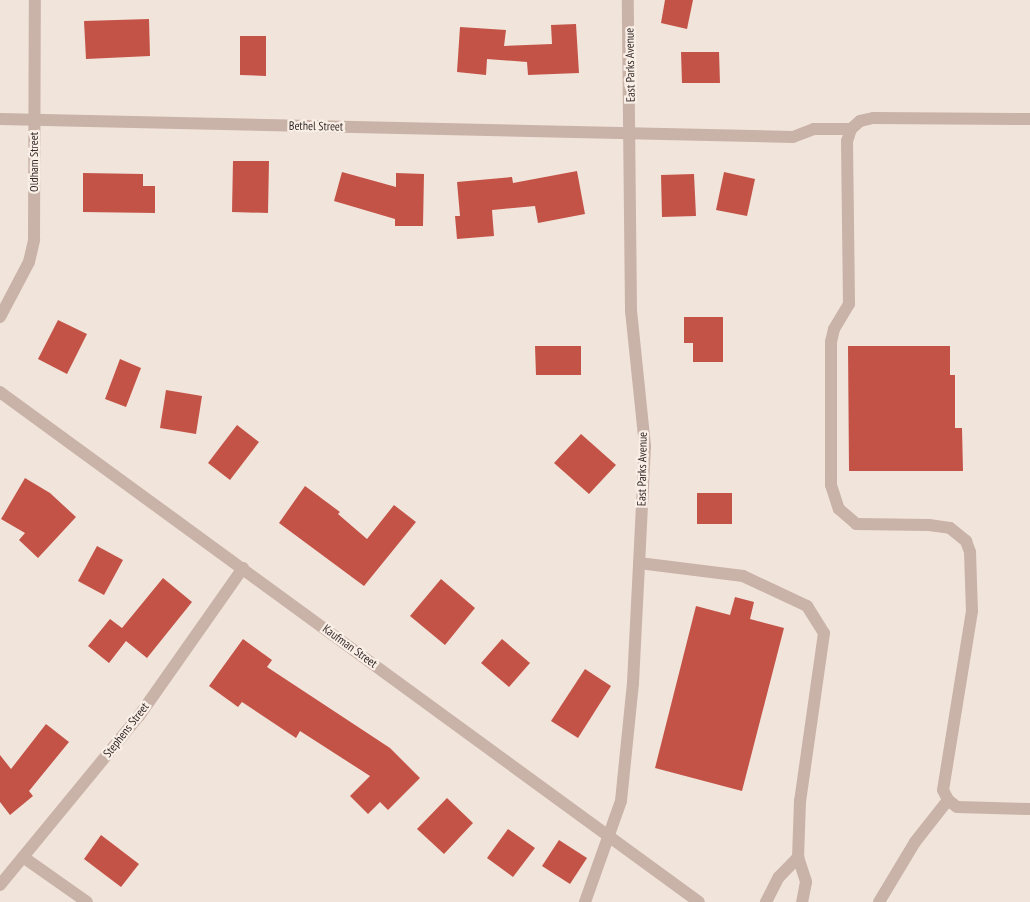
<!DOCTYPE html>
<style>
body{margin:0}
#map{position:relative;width:1030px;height:902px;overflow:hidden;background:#f1e4db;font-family:"PT Sans Narrow",sans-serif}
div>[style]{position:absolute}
.building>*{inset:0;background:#c45347}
.minor>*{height:12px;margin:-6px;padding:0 6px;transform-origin:6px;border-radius:6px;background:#c9b2a7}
span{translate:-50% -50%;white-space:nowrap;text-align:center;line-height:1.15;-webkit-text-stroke:4.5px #f9efe7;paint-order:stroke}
.street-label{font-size:12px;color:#362a28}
</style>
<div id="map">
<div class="building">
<i style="clip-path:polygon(665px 0,693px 0,687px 29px,661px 23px)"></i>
<i style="clip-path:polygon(149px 19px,150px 56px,86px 59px,84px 21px)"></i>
<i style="clip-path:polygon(576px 24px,579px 73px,528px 75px,527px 62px,487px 59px,486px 75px,457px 72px,460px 27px,506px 30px,504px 46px,552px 44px,551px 25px)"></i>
<i style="clip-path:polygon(240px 36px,266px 36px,266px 76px,240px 75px)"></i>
<i style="clip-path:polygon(681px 52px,719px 52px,720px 83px,682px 83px)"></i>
<i style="clip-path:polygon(233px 161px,269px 161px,268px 213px,232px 212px)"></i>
<i style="clip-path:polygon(577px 171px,585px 214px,538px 223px,535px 206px,492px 210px,494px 236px,457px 239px,455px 216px,460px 216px,457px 182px,512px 177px,513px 183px)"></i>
<i style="clip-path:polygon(342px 172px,396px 187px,396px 173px,424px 174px,423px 226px,395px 226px,395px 219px,334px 201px)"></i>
<i style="clip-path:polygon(724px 172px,755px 179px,747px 216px,716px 210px)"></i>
<i style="clip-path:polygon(83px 173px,143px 174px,143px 186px,155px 186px,155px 213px,83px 212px)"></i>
<i style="clip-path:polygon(694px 174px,696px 216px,662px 217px,661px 175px)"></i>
<i style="clip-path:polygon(684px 317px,723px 317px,723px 362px,693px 362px,693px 343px,684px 343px)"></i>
<i style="clip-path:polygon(58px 320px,87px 334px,67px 374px,38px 359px)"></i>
<i style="clip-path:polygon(535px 346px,581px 346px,581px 375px,536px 375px)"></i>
<i style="clip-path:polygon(848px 346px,950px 346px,950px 375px,955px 375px,955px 428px,962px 428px,963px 471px,849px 471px)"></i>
<i style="clip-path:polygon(120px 359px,141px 368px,126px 407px,105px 399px)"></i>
<i style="clip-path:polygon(166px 390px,202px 396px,196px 434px,160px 428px)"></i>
<i style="clip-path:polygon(237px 425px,259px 442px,230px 480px,208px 463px)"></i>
<i style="clip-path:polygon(581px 434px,616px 465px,589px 494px,554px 463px)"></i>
<i style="clip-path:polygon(25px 478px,50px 493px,76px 517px,38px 558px,19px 540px,25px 533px,1px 519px)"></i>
<i style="clip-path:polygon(305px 486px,340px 512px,338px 514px,367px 539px,394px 505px,416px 522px,364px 586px,279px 523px)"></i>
<i style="clip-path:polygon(697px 493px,732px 493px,732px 524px,697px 524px)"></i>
<i style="clip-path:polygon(97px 546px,123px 560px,104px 595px,78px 581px)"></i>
<i style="clip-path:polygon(163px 578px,192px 602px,147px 658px,126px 641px,109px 663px,88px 646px,110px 619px,122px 628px)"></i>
<i style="clip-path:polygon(441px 579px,475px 608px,445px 645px,410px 616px)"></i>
<i style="clip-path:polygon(735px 597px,754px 602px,750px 619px,784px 628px,742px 791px,655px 768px,696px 606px,730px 615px)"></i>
<i style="clip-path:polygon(243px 639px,272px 660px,267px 667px,390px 748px,420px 778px,388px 810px,380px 802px,368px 814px,350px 796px,370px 776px,300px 731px,296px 738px,242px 702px,238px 707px,209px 686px)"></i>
<i style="clip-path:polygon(502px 639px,530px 663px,509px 687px,481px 663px)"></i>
<i style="clip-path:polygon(585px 669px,611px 686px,578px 738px,551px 721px)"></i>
<i style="clip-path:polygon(46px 724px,69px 742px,29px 791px,33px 796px,10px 815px,0 802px,0 755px,11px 769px)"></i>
<i style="clip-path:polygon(447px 798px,473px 823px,444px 854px,417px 829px)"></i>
<i style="clip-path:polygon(508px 829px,535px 848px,513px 877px,487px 858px)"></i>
<i style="clip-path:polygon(101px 835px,139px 864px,121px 887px,84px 859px)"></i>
<i style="clip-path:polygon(559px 840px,587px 858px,570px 884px,542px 866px)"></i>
</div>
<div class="minor">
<i style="left:0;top:119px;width:793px;rotate:1.3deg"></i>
<i style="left:793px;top:137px;width:22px;rotate:-21deg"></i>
<i style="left:814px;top:129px;width:37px"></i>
<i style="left:1030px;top:119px;width:157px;rotate:-179.6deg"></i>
<i style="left:873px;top:118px;width:13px;rotate:167deg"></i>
<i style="left:860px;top:121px;width:12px;rotate:138deg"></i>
<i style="left:851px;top:129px;width:13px;rotate:108deg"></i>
<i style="left:847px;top:141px;width:163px;rotate:89.3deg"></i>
<i style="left:849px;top:304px;width:29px;rotate:121deg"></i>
<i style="left:834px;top:329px;width:13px;rotate:103deg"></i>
<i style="left:831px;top:342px;width:143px;rotate:90deg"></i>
<i style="left:831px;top:485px;width:25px;rotate:72deg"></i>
<i style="left:839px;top:509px;width:23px;rotate:41deg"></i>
<i style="left:856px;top:524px;width:73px;rotate:0.8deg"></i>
<i style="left:929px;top:525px;width:21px;rotate:8deg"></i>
<i style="left:950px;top:528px;width:21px;rotate:39deg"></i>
<i style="left:966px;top:541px;width:12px;rotate:70deg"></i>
<i style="left:970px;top:552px;width:59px;rotate:88.1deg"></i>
<i style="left:972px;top:611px;width:181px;rotate:99.2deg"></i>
<i style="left:943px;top:790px;width:11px;rotate:63deg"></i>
<i style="left:948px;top:800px;width:11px;rotate:38deg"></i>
<i style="left:957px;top:807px;width:73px;rotate:1.6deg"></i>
<i style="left:0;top:317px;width:62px;rotate:-62.2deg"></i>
<i style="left:29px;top:262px;width:23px;rotate:-77deg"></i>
<i style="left:34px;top:240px;width:240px;rotate:-89.8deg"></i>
<i style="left:0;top:392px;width:865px;rotate:36.12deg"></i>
<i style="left:639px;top:563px;width:105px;rotate:7.1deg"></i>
<i style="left:743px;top:576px;width:71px;rotate:25.1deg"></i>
<i style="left:807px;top:606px;width:32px;rotate:58deg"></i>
<i style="left:824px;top:633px;width:170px;rotate:98.1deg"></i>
<i style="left:800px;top:801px;width:56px;rotate:92deg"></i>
<i style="left:23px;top:857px;width:78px;rotate:35.1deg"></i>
<i style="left:0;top:885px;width:219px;rotate:-50.6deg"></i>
<i style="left:139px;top:716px;width:181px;rotate:-54.9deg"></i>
<i style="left:585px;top:902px;width:107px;rotate:-70.4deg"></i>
<i style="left:621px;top:801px;width:119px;rotate:-84.2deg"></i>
<i style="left:633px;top:683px;width:237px;rotate:-87.1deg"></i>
<i style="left:645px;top:446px;width:136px;rotate:-95.9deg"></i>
<i style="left:631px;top:311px;width:311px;rotate:-90.6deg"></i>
<i style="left:766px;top:902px;width:28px;rotate:-63deg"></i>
<i style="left:779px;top:877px;width:28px;rotate:-46deg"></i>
<i style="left:798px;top:857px;width:26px;rotate:72deg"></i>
<i style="left:806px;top:882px;width:20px;rotate:101deg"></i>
<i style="left:879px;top:902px;width:70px;rotate:-59deg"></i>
<i style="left:915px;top:842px;width:53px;rotate:-51.8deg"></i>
</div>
<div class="street-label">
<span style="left:630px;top:65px;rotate:-91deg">East Parks Avenue</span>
<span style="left:316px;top:126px;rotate:1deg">Bethel Street</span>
<span style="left:34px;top:162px;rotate:-90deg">Oldham Street</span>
<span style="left:642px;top:469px;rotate:-89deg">East Parks Avenue</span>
<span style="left:350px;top:646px;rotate:36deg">Kaufman Street</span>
<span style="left:126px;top:730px;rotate:-52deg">Stephens Street</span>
</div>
</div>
